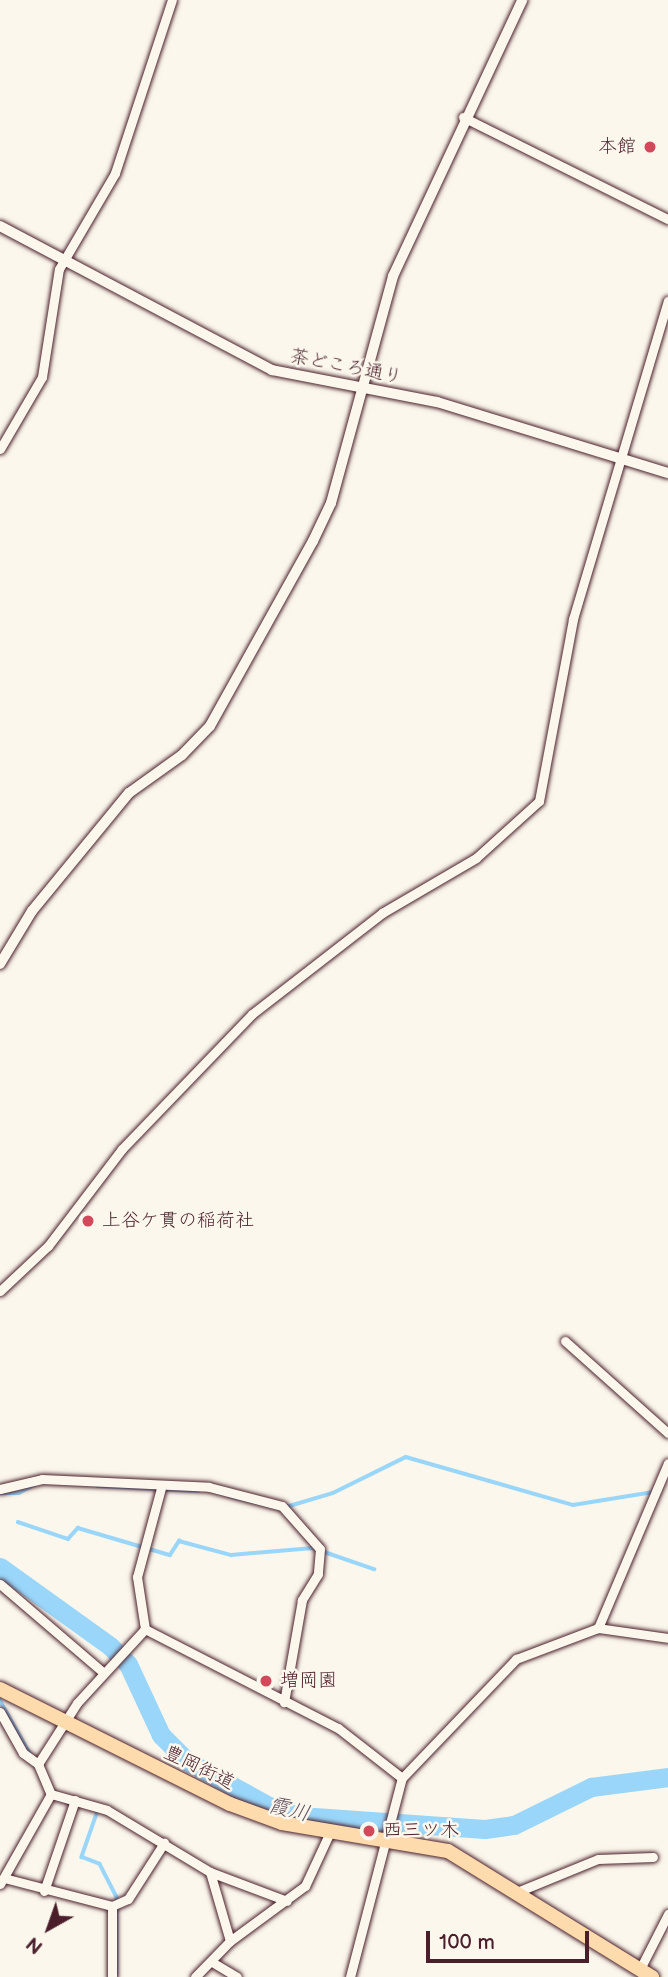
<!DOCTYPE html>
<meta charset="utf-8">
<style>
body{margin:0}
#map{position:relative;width:668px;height:1977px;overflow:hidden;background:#fbf7ec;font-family:"Balsamiq Sans","Klee One",sans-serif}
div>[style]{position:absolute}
.stream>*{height:3.5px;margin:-1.75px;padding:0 1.75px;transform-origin:1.75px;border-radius:1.75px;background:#99d6fa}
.river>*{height:19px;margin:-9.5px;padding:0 9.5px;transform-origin:9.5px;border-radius:9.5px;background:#99d6fa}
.roads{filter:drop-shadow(0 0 2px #4a1f2b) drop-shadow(0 0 2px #4a1f2b)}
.minor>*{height:9px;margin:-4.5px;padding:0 4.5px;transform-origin:4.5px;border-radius:4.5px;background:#fbf7ec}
.tertiary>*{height:10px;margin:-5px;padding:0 5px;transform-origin:5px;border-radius:5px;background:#fbf7ec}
.primary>*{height:14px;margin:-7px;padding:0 7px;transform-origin:7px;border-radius:7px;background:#fedbac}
.dots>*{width:19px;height:19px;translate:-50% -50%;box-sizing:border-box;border:4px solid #fbf7ec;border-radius:50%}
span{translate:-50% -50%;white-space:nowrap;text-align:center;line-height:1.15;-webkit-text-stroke:5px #fbf7ec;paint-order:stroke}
.poi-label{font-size:19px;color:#4a1f2b}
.right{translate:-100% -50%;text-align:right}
.left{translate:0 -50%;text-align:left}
.street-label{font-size:19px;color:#4a1f2b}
.water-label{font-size:21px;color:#5e4d5f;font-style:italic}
.north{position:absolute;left:14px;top:1893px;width:70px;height:70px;-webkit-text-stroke:5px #fbf7ec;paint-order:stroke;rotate:220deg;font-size:19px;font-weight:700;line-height:28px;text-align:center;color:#4a1f2b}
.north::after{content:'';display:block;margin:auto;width:24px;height:32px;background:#4a1f2b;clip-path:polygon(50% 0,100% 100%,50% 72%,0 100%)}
.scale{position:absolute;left:426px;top:1931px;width:163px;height:32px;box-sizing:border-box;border:4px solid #4a1f2b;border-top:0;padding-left:9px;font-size:21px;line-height:24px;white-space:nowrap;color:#4a1f2b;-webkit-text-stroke:5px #fbf7ec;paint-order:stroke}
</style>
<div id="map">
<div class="stream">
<i style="left:97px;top:1486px;width:101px;rotate:2.8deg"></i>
<i style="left:0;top:1493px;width:19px"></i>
<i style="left:19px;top:1493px;width:17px;rotate:-28deg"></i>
<i style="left:229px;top:1496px;width:51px;rotate:13.5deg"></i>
<i style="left:286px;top:1507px;width:49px;rotate:-16.6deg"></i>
<i style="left:333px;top:1493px;width:81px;rotate:-26.3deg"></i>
<i style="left:406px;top:1457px;width:174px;rotate:16deg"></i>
<i style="left:573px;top:1505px;width:81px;rotate:-9.2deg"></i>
<i style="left:18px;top:1522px;width:53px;rotate:18.8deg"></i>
<i style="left:68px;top:1539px;width:15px;rotate:-48deg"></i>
<i style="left:78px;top:1528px;width:96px;rotate:16.4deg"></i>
<i style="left:170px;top:1555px;width:17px;rotate:-57deg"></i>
<i style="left:179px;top:1541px;width:54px;rotate:15.1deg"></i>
<i style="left:231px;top:1555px;width:82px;rotate:-4.9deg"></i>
<i style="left:313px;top:1548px;width:65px;rotate:19deg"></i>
<i style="left:0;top:1700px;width:63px;rotate:60.6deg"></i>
<i style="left:56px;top:1798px;width:19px;rotate:21deg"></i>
<i style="left:98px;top:1811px;width:49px;rotate:109.2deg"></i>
<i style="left:82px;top:1857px;width:19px;rotate:21deg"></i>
<i style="left:100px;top:1864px;width:37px;rotate:63deg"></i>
<i style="left:117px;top:1897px;width:77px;rotate:90deg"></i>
</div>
<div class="river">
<i style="left:0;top:1567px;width:135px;rotate:35.7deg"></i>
<i style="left:110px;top:1646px;width:25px;rotate:45deg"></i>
<i style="left:128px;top:1664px;width:78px;rotate:65.1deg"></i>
<i style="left:161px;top:1735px;width:37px;rotate:45deg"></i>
<i style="left:187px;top:1761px;width:94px;rotate:28.8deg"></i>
<i style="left:269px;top:1806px;width:33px;rotate:18deg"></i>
<i style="left:300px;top:1816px;width:185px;rotate:4deg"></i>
<i style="left:485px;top:1829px;width:29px;rotate:-8deg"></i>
<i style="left:514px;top:1825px;width:86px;rotate:-26.3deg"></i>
<i style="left:591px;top:1787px;width:78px;rotate:-7.4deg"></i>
</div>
<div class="roads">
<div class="minor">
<i style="left:463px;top:117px;width:229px;rotate:26.5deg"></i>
<i style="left:0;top:449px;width:83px;rotate:-59.7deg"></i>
<i style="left:42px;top:377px;width:109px;rotate:-81.1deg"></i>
<i style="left:59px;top:269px;width:111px;rotate:-59.7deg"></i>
<i style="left:115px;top:173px;width:182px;rotate:-71.8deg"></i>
<i style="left:0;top:1291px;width:66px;rotate:-43.2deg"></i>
<i style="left:48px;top:1246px;width:122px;rotate:-52.7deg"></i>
<i style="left:122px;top:1149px;width:187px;rotate:-46.1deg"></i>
<i style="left:252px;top:1014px;width:165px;rotate:-37.8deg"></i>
<i style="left:382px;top:913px;width:109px;rotate:-30.3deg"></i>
<i style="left:476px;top:858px;width:85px;rotate:-42.1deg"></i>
<i style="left:539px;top:801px;width:185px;rotate:-79.4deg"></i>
<i style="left:573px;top:619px;width:332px;rotate:-73.4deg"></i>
<i style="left:565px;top:1341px;width:138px;rotate:41.8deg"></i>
<i style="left:0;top:1489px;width:43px;rotate:-13.4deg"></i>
<i style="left:42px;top:1479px;width:167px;rotate:2.7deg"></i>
<i style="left:209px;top:1487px;width:75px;rotate:14.6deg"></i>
<i style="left:282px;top:1506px;width:57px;rotate:48.5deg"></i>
<i style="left:320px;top:1549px;width:25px;rotate:95deg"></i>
<i style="left:318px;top:1574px;width:31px;rotate:122deg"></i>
<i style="left:302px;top:1600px;width:104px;rotate:100deg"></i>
<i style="left:0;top:1584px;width:137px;rotate:40.6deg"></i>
<i style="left:598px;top:1628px;width:71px;rotate:8.1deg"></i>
<i style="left:145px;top:1629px;width:217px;rotate:27.2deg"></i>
<i style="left:338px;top:1728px;width:81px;rotate:38deg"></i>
<i style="left:145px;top:1629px;width:53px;rotate:-98.7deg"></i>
<i style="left:137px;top:1577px;width:92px;rotate:-74.9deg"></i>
<i style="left:0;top:1712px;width:47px;rotate:60.7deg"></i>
<i style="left:23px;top:1753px;width:19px;rotate:36deg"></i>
<i style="left:38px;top:1764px;width:33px;rotate:67deg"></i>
<i style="left:38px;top:1764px;width:72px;rotate:-57.4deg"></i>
<i style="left:77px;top:1703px;width:100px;rotate:-47.4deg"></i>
<i style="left:51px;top:1794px;width:58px;rotate:15.9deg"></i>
<i style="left:107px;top:1810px;width:120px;rotate:31deg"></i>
<i style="left:210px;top:1872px;width:72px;rotate:73.8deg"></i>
<i style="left:210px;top:1872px;width:82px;rotate:20.6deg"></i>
<i style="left:4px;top:1878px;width:112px;rotate:14.5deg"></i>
<i style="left:112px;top:1906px;width:17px;rotate:-24deg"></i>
<i style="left:128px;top:1899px;width:67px;rotate:-57.3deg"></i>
<i style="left:0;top:1884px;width:103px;rotate:-60.5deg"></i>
<i style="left:44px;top:1891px;width:96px;rotate:-71.2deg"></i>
<i style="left:517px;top:1892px;width:87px;rotate:-22.2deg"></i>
<i style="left:598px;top:1859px;width:55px;rotate:-2.1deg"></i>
<i style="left:112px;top:1906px;width:71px;rotate:90deg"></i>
<i style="left:212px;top:1962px;width:29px;rotate:31deg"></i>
<i style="left:640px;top:1969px;width:62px;rotate:-63deg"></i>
<i style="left:195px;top:1977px;width:50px;rotate:-45.8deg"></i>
<i style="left:230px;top:1941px;width:93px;rotate:-36.3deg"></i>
<i style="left:305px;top:1886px;width:60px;rotate:-65.2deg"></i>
<i style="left:350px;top:1977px;width:206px;rotate:-75.4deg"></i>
<i style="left:402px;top:1778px;width:165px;rotate:-46.2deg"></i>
<i style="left:516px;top:1659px;width:88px;rotate:-20.7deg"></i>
<i style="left:598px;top:1628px;width:179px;rotate:-67deg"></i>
</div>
<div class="tertiary">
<i style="left:0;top:226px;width:308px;rotate:27.9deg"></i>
<i style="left:272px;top:370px;width:168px;rotate:11deg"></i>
<i style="left:437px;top:402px;width:242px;rotate:17.1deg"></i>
<i style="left:0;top:964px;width:62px;rotate:-58.9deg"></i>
<i style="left:32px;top:911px;width:153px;rotate:-50.6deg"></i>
<i style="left:129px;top:793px;width:65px;rotate:-35.6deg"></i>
<i style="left:182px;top:755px;width:40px;rotate:-46deg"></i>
<i style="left:210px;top:726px;width:212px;rotate:-60.9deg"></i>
<i style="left:313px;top:541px;width:42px;rotate:-64.7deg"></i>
<i style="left:331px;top:503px;width:235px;rotate:-74.7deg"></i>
<i style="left:393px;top:276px;width:305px;rotate:-64.9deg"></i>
</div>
<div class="primary">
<i style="left:0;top:1689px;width:257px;rotate:26.6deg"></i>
<i style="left:230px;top:1804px;width:55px;rotate:20.1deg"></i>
<i style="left:282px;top:1823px;width:168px;rotate:9.6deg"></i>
<i style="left:448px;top:1851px;width:240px;rotate:31.7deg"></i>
</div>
</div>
<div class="dots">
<i style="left:650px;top:147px;background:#d1495b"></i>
<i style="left:88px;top:1221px;background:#d1495b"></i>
<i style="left:266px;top:1681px;background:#d1495b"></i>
<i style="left:369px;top:1831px;background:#d1495b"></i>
</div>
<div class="poi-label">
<span class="right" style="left:636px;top:147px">本館</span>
<span class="left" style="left:102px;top:1221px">上谷ケ貫の稲荷社</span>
<span class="left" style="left:280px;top:1681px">増岡園</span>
<span class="left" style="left:383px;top:1831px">西三ツ木</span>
</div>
<div class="street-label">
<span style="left:346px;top:367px;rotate:11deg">茶どころ通り</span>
<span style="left:199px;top:1768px;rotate:26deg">豊岡街道</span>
</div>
<div class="water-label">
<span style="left:289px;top:1810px;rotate:14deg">霞川</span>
</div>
<div class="north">N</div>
<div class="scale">100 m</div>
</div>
